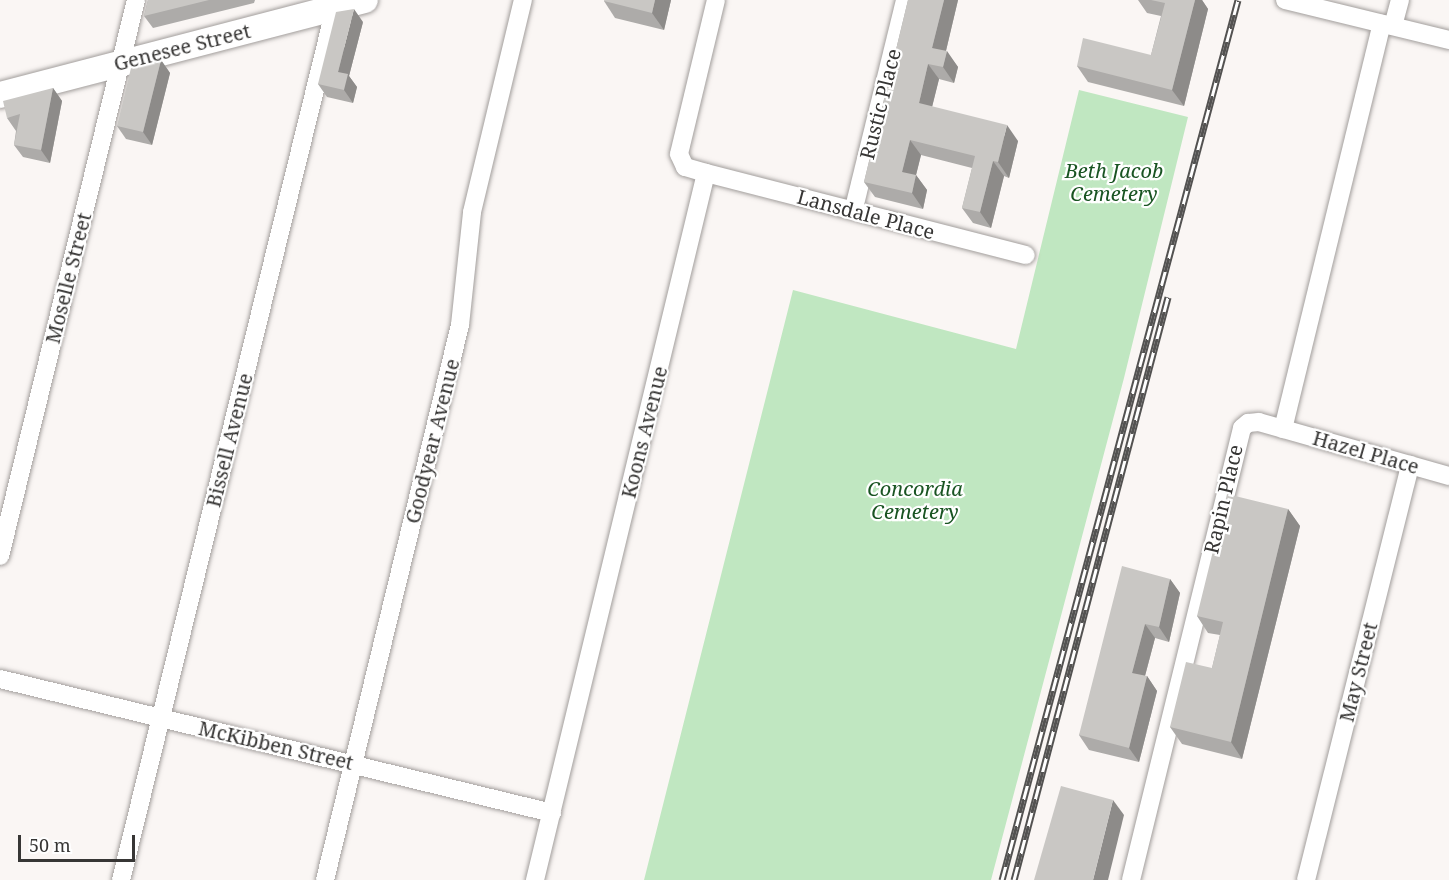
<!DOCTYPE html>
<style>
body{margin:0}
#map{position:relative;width:1449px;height:880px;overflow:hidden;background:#faf6f4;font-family:"Noto Serif",serif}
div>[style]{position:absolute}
.green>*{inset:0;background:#c0e7c1}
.roads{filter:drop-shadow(0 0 2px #a29e9c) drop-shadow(0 0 2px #a29e9c)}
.street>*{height:18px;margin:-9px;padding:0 9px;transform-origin:9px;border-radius:9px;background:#fff}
.secondary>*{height:26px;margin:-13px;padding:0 13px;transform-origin:13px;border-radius:13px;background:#fff}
.rail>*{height:7px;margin-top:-3.5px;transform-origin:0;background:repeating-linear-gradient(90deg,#fff 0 14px,#535251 0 28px);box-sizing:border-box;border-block:2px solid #535251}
.wall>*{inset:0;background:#adaba9}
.shaded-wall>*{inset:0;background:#8d8b89}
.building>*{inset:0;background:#c9c7c4}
span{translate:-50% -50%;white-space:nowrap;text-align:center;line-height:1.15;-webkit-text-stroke:4.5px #fff;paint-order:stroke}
.street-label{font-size:20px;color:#373635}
.park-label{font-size:20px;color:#195422;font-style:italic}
.scale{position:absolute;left:18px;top:835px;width:117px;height:27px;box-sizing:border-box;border:3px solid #373635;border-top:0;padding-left:8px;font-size:18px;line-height:21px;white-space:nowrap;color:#373635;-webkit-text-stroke:4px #fff;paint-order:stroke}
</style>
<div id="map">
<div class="green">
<i style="clip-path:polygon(1079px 90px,1188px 117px,1124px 378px,991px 880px,644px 880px,793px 290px,1016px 349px)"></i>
</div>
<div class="roads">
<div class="street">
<i style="left:1285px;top:0;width:169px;rotate:13.7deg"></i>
<i style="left:1393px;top:26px;width:27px;rotate:-75deg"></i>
<i style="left:706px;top:173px;width:330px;rotate:14.4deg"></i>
<i style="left:854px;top:208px;width:214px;rotate:-76.2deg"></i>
<i style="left:1283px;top:429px;width:417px;rotate:-76.3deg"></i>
<i style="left:0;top:556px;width:572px;rotate:-76.26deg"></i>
<i style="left:0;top:679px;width:568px;rotate:13.64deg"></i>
<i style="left:121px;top:880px;width:906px;rotate:-76.21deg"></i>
<i style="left:325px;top:880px;width:571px;rotate:-76.33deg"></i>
<i style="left:460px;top:325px;width:114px;rotate:-83.9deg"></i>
<i style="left:472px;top:212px;width:218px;rotate:-76.5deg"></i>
<i style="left:535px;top:880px;width:727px;rotate:-76.4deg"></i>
<i style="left:706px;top:173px;width:22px;rotate:-164deg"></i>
<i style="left:685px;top:167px;width:14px;rotate:-115deg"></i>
<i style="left:679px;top:154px;width:158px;rotate:-76.5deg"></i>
<i style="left:1131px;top:880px;width:465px;rotate:-76.2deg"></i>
<i style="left:1242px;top:428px;width:8px;rotate:-40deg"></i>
<i style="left:1248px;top:423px;width:11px;rotate:-5deg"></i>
<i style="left:1259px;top:422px;width:198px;rotate:15.9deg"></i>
<i style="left:1306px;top:880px;width:428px;rotate:-75.9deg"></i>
</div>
<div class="secondary">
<i style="left:0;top:95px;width:377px;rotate:-14.6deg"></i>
</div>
</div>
<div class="rail">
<i style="left:1002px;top:880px;width:911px;rotate:-74.99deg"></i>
<i style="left:1014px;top:880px;width:603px;rotate:-75.2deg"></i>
</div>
<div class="wall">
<i style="clip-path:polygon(148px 0,255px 0,254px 3px,153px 28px,144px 16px)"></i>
<i style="clip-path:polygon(604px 0,671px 0,664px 30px,615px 18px,604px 1px)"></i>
<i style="clip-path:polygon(908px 0,958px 0,946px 51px,958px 67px,954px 83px,939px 79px,932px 107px,1018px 141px,1009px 178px,1004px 176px,991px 228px,973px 223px,962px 208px,972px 168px,921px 155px,916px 175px,927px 190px,923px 209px,875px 197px,864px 182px)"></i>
<i style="clip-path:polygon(1138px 0,1202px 0,1208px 9px,1184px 106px,1088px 82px,1077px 66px,1151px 55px,1161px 16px,1147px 13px)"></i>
<i style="clip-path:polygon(363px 22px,349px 76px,357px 87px,353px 103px,327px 97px,318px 84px)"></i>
<i style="clip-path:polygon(161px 60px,170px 73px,152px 145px,126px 139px,117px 126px)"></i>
<i style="clip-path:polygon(53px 88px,62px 101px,50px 163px,23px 157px,14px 145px,16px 131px,7px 118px)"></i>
<i style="clip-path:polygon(1288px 509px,1300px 526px,1242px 759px,1182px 744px,1170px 727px,1212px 668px,1220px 635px,1208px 633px,1197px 616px)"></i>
<i style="clip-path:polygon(1170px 579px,1180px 593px,1169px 642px,1155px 638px,1145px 676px,1147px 676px,1157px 691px,1139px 762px,1089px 750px,1079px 735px)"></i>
</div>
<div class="shaded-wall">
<i style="clip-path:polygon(655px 0,671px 0,664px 30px,652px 13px)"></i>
<i style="clip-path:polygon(944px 0,958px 0,943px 63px,932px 48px)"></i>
<i style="clip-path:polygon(1195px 0,1202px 0,1208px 9px,1184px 106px,1172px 90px)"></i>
<i style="clip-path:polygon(354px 9px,363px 22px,349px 76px,357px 87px,353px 103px,344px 90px,338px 72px)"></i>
<i style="clip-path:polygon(947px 51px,958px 67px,954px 83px,943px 67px)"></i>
<i style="clip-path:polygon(161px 60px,170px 73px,152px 145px,143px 132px)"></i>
<i style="clip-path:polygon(928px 64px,939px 79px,929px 119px,919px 103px)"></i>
<i style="clip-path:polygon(53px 88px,62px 101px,50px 163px,41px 150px)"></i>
<i style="clip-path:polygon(1007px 125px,1018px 141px,1009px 178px,998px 162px)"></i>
<i style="clip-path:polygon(910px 140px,921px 155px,913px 187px,902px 172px)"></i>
<i style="clip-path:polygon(993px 161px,1004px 176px,991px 228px,980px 212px)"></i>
<i style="clip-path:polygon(916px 175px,927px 190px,923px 209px,912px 193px)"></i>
<i style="clip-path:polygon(1288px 509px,1300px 526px,1242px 759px,1231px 742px)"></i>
<i style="clip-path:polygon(1170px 579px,1180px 593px,1169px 642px,1159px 627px)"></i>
<i style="clip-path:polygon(1145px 624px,1155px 638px,1142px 687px,1132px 673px)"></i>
<i style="clip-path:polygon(1147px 676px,1157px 691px,1139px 762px,1129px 748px)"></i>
<i style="clip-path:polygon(1113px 800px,1124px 815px,1108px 880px,1093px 880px)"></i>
</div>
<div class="building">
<i style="clip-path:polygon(148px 0,209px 0,144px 16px)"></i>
<i style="clip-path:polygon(604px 0,655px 0,652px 13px,604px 1px)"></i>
<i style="clip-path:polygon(908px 0,944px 0,932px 48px,947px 51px,943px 67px,928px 64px,919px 103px,1007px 125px,998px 162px,993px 161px,980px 212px,962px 208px,975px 156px,910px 140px,902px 172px,916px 175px,912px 193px,864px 182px)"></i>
<i style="clip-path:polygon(1151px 0,1195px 0,1172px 90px,1077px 66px,1083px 38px,1151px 55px,1165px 3px)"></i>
<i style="clip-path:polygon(354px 9px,338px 72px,348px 74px,344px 90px,318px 84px,336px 12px)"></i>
<i style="clip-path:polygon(161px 60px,143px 132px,117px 126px,131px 68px)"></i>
<i style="clip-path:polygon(53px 88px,41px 150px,14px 145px,20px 114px,7px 118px,3px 101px)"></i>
<i style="clip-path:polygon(1227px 494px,1288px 509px,1231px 742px,1170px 727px,1186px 662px,1212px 668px,1223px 622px,1197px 616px)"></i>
<i style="clip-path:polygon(1122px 566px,1170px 579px,1159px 627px,1145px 624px,1132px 673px,1147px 676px,1129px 748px,1079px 735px)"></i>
<i style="clip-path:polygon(1061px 786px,1113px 800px,1093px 880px,1034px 880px)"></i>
</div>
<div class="street-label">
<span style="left:182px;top:47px;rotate:-14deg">Genesee Street</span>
<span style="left:880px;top:104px;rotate:-76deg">Rustic Place</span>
<span style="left:866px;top:214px;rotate:15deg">Lansdale Place</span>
<span style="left:68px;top:278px;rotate:-76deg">Moselle Street</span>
<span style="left:644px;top:432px;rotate:-76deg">Koons Avenue</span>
<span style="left:229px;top:440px;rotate:-76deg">Bissell Avenue</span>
<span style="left:432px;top:441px;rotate:-76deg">Goodyear Avenue</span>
<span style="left:1366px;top:452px;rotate:16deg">Hazel Place</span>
<span style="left:1223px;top:499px;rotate:-77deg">Rapin Place</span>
<span style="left:1358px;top:672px;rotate:-76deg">May Street</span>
<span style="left:276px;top:745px;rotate:13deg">McKibben Street</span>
</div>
<div class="park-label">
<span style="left:1114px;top:182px">Beth Jacob<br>Cemetery</span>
<span style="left:915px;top:500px">Concordia<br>Cemetery</span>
</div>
<div class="scale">50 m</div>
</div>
